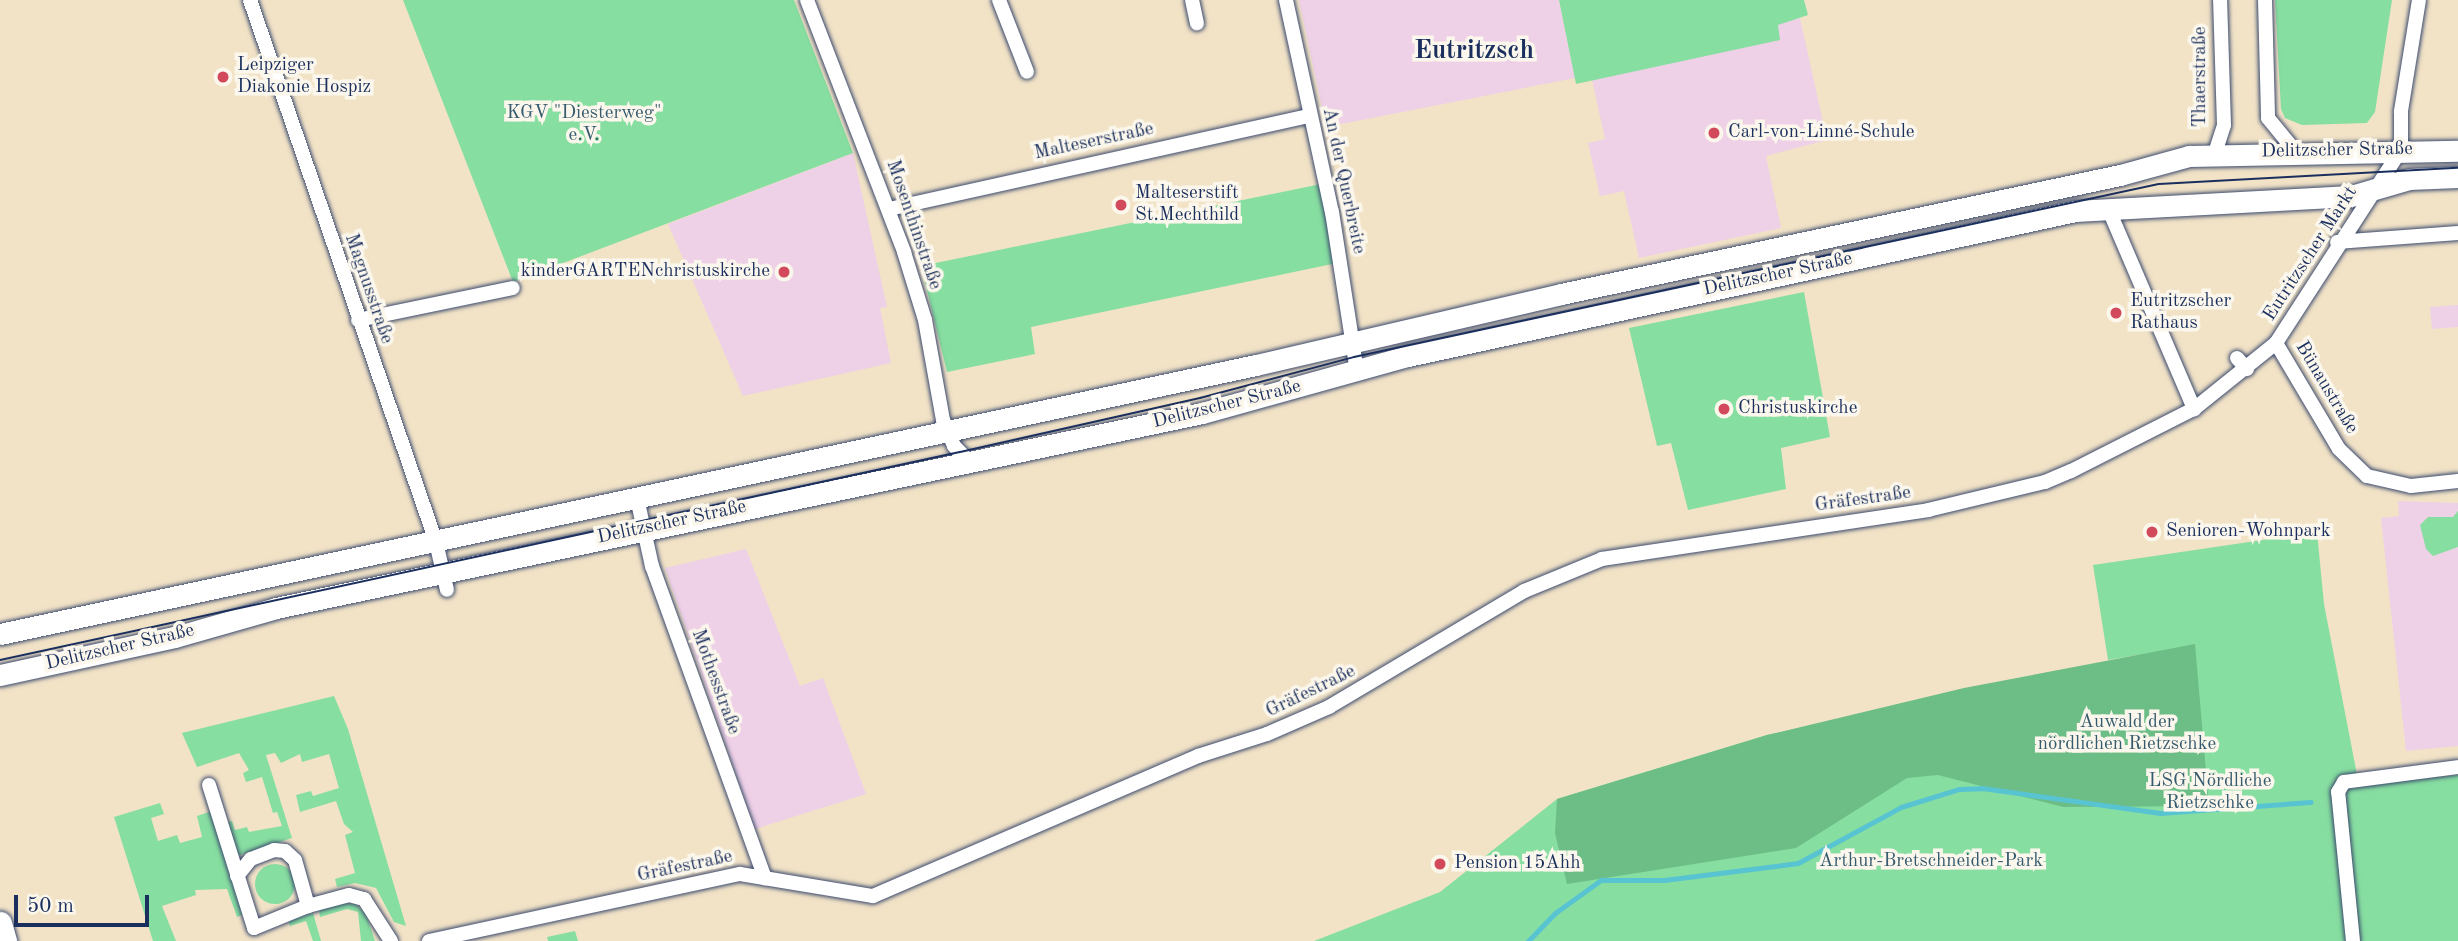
<!DOCTYPE html>
<meta charset="utf-8">
<style>
body{margin:0}
#map{position:relative;width:2458px;height:941px;overflow:hidden;background:#f2e3c7;font-family:"Old Standard TT",serif}
div>[style]{position:absolute}
.built>*{inset:0;background:#eed0e7}
.green>*{inset:0;background:#87dea1}
.round{border-radius:50%}
.forest>*{inset:0;background:#6dbd87}
.stream>*{height:5px;margin:-2.5px;padding:0 2.5px;transform-origin:2.5px;border-radius:2.5px;background:#58c4d1}
.roads{filter:drop-shadow(0 0 2px #3b4a6e) drop-shadow(0 0 2px #3b4a6e)}
.street>*{height:14px;margin:-7px;padding:0 7px;transform-origin:7px;border-radius:7px;background:#fff}
.secondary>*{height:21px;margin:-10.5px;padding:0 10.5px;transform-origin:10.5px;border-radius:10.5px;background:#fff}
.primary>*{height:23px;margin:-11.5px;padding:0 11.5px;transform-origin:11.5px;border-radius:11.5px;background:#fff}
.tram>*{height:2px;margin:-1px;padding:0 1px;transform-origin:1px;border-radius:1px;background:#1b2f5e}
.dots>*{width:19px;height:19px;translate:-50% -50%;box-sizing:border-box;border:4px solid #fbf7ec;border-radius:50%}
span{translate:-50% -50%;white-space:nowrap;text-align:center;line-height:1.15;-webkit-text-stroke:7px #fbf7ec;paint-order:stroke}
.poi-label{font-size:19px;color:#1b2f5e}
.left{translate:0 -50%;text-align:left}
.right{translate:-100% -50%;text-align:right}
.street-label{font-size:19px;color:#1b2f5e}
.park-label{font-size:19px;color:#365b6f}
.district-label{font-size:26px;color:#1b2f5e;font-weight:700}
.scale{position:absolute;left:14px;top:895px;width:135px;height:32px;box-sizing:border-box;border:4px solid #1b2f5e;border-top:0;padding-left:9px;font-size:21px;line-height:24px;white-space:nowrap;color:#1b2f5e;-webkit-text-stroke:5px #fbf7ec;paint-order:stroke}
</style>
<div id="map">
<div class="built">
<i style="clip-path:polygon(1299px 0,1559px 0,1575px 78px,1326px 127px)"></i>
<i style="clip-path:polygon(1800px 18px,1827px 140px,1766px 156px,1781px 228px,1639px 258px,1624px 191px,1600px 196px,1588px 143px,1605px 139px,1589px 66px)"></i>
<i style="clip-path:polygon(853px 153px,887px 307px,880px 308px,891px 363px,743px 396px,668px 224px)"></i>
<i style="clip-path:polygon(2458px 305px,2458px 327px,2432px 329px,2430px 307px)"></i>
<i style="clip-path:polygon(2398px 501px,2458px 503px,2458px 746px,2406px 751px,2381px 518px,2399px 516px)"></i>
<i style="clip-path:polygon(746px 549px,800px 686px,823px 678px,866px 794px,755px 829px,665px 568px)"></i>
</div>
<div class="green">
<i style="clip-path:polygon(403px 0,794px 0,853px 153px,513px 282px)"></i>
<i style="clip-path:polygon(1559px 0,1804px 0,1808px 15px,1778px 25px,1780px 40px,1576px 84px)"></i>
<i style="clip-path:polygon(2275px 0,2392px 0,2375px 112px,2367px 123px,2302px 125px,2285px 118px,2281px 109px)"></i>
<i style="clip-path:polygon(1321px 184px,1337px 263px,1031px 327px,1035px 354px,947px 372px,921px 266px)"></i>
<i style="clip-path:polygon(1804px 292px,1830px 437px,1781px 448px,1786px 489px,1688px 510px,1671px 443px,1657px 446px,1629px 328px)"></i>
<i style="clip-path:polygon(2458px 511px,2458px 547px,2433px 556px,2426px 549px,2420px 525px,2428px 517px,2453px 517px)"></i>
<i style="clip-path:polygon(2317px 532px,2324px 604px,2359px 785px,2458px 775px,2458px 941px,1314px 941px,1440px 892px,1557px 799px,1767px 735px,2150px 653px,2108px 660px,2093px 565px)"></i>
<i style="clip-path:polygon(334px 696px,348px 729px,406px 926px,394px 922px,376px 888px,355px 883px,337px 887px,335px 879px,355px 873px,345px 835px,353px 832px,344px 824px,336px 801px,300px 812px,296px 795px,311px 791px,313px 796px,339px 788px,329px 754px,302px 762px,300px 754px,281px 763px,275px 753px,266px 755px,292px 838px,237px 856px,226px 822px,232px 821px,235px 830px,247px 827px,249px 832px,282px 826px,277px 812px,273px 813px,262px 777px,246px 782px,243px 773px,249px 770px,239px 753px,197px 767px,182px 733px)"></i>
<i style="clip-path:polygon(160px 803px,164px 814px,151px 818px,158px 841px,177px 835px,180px 843px,202px 837px,197px 816px,212px 811px,244px 914px,237px 917px,227px 889px,195px 890px,196px 895px,162px 906px,176px 941px,153px 941px,114px 817px)"></i>
<i class="round" style="left:255px;top:864px;width:40px;height:40px"></i>
<i style="clip-path:polygon(345px 903px,355px 904px,366px 914px,375px 941px,361px 941px,358px 912px,347px 909px,320px 917px,319px 910px)"></i>
<i style="clip-path:polygon(313px 913px,321px 941px,313px 941px,306px 921px,290px 926px,288px 921px)"></i>
<i style="clip-path:polygon(575px 931px,578px 941px,548px 941px,547px 937px)"></i>
</div>
<div class="forest">
<i style="clip-path:polygon(2195px 644px,2209px 806px,2063px 807px,1938px 775px,1907px 778px,1796px 848px,1567px 884px,1555px 833px,1557px 799px,1767px 735px,1964px 688px)"></i>
</div>
<div class="stream">
<i style="left:1528px;top:941px;width:39px;rotate:-46deg"></i>
<i style="left:1555px;top:913px;width:57px;rotate:-35.7deg"></i>
<i style="left:1601px;top:880px;width:63px"></i>
<i style="left:1664px;top:880px;width:135px;rotate:-7.2deg"></i>
<i style="left:1798px;top:863px;width:117px;rotate:-28.5deg"></i>
<i style="left:1901px;top:807px;width:61px;rotate:-17.2deg"></i>
<i style="left:1959px;top:789px;width:23px;rotate:-2deg"></i>
<i style="left:1982px;top:788px;width:180px;rotate:8deg"></i>
<i style="left:2160px;top:813px;width:151px;rotate:-4.2deg"></i>
</div>
<div class="roads">
<div class="street">
<i style="left:250px;top:0;width:573px;rotate:71.06deg"></i>
<i style="left:436px;top:542px;width:49px;rotate:77.1deg"></i>
<i style="left:807px;top:0;width:270px;rotate:68.9deg"></i>
<i style="left:904px;top:252px;width:71px;rotate:72.8deg"></i>
<i style="left:925px;top:320px;width:102px;rotate:79.8deg"></i>
<i style="left:943px;top:420px;width:28px;rotate:67deg"></i>
<i style="left:954px;top:446px;width:23px;rotate:45deg"></i>
<i style="left:999px;top:0;width:77px;rotate:68.7deg"></i>
<i style="left:1192px;top:0;width:24px;rotate:78deg"></i>
<i style="left:1286px;top:0;width:217px;rotate:77.8deg"></i>
<i style="left:1332px;top:212px;width:161px;rotate:81.1deg"></i>
<i style="left:2265px;top:0;width:118px;rotate:88.5deg"></i>
<i style="left:2268px;top:118px;width:43px;rotate:50.7deg"></i>
<i style="left:2215px;top:153px;width:29px;rotate:-72deg"></i>
<i style="left:2224px;top:125px;width:125px;rotate:-91.8deg"></i>
<i style="left:2108px;top:208px;width:219px;rotate:66.8deg"></i>
<i style="left:889px;top:209px;width:429px;rotate:-12.5deg"></i>
<i style="left:2337px;top:242px;width:121px;rotate:-4.3deg"></i>
<i style="left:358px;top:320px;width:158px;rotate:-11.7deg"></i>
<i style="left:2276px;top:343px;width:123px;rotate:59.3deg"></i>
<i style="left:2339px;top:449px;width:39px;rotate:44deg"></i>
<i style="left:2367px;top:476px;width:45px;rotate:12.8deg"></i>
<i style="left:2411px;top:486px;width:47px;rotate:-6.1deg"></i>
<i style="left:2237px;top:358px;width:15px;rotate:48deg"></i>
<i style="left:637px;top:498px;width:70px;rotate:77.6deg"></i>
<i style="left:652px;top:566px;width:332px;rotate:70.1deg"></i>
<i style="left:209px;top:785px;width:150px;rotate:72.5deg"></i>
<i style="left:254px;top:928px;width:58px;rotate:-22.2deg"></i>
<i style="left:237px;top:876px;width:22px;rotate:-51deg"></i>
<i style="left:251px;top:859px;width:25px;rotate:-21deg"></i>
<i style="left:274px;top:850px;width:11px;rotate:5deg"></i>
<i style="left:285px;top:851px;width:13px;rotate:42deg"></i>
<i style="left:295px;top:860px;width:48px;rotate:74.2deg"></i>
<i style="left:308px;top:906px;width:42px;rotate:-15deg"></i>
<i style="left:349px;top:895px;width:16px;rotate:15deg"></i>
<i style="left:364px;top:899px;width:50px;rotate:57.3deg"></i>
<i style="left:429px;top:941px;width:318px;rotate:-12.2deg"></i>
<i style="left:740px;top:874px;width:135px;rotate:9.4deg"></i>
<i style="left:873px;top:896px;width:354px;rotate:-23.3deg"></i>
<i style="left:1198px;top:756px;width:72px;rotate:-17.7deg"></i>
<i style="left:1267px;top:734px;width:68px;rotate:-23.5deg"></i>
<i style="left:1329px;top:707px;width:227px;rotate:-30.7deg"></i>
<i style="left:1524px;top:591px;width:84px;rotate:-22.3deg"></i>
<i style="left:1602px;top:559px;width:330px;rotate:-8.5deg"></i>
<i style="left:1928px;top:510px;width:120px;rotate:-13.5deg"></i>
<i style="left:2045px;top:482px;width:28px;rotate:-23deg"></i>
<i style="left:2071px;top:471px;width:138px;rotate:-26.8deg"></i>
<i style="left:2194px;top:409px;width:105px;rotate:-38.8deg"></i>
<i style="left:2276px;top:343px;width:230px;rotate:-57.1deg"></i>
<i style="left:2401px;top:150px;width:39px;rotate:-90deg"></i>
<i style="left:2401px;top:111px;width:112px;rotate:-80.8deg"></i>
<i style="left:2353px;top:941px;width:150px;rotate:-95.7deg"></i>
<i style="left:2338px;top:792px;width:12px;rotate:-59deg"></i>
<i style="left:2344px;top:782px;width:115px;rotate:-7.5deg"></i>
</div>
<div class="secondary">
<i style="left:0;top:634px;width:1284px;rotate:-12.09deg"></i>
<i style="left:1256px;top:365px;width:313px;rotate:-13.1deg"></i>
<i style="left:1561px;top:294px;width:572px;rotate:-12.02deg"></i>
<i style="left:2120px;top:175px;width:72px;rotate:-15.4deg"></i>
<i style="left:2189px;top:156px;width:269px;rotate:-1.1deg"></i>
<i style="left:0;top:675px;width:179px;rotate:-12.3deg"></i>
<i style="left:175px;top:637px;width:105px;rotate:-16deg"></i>
<i style="left:276px;top:608px;width:946px;rotate:-11.89deg"></i>
<i style="left:1202px;top:413px;width:214px;rotate:-15.5deg"></i>
<i style="left:1408px;top:356px;width:683px;rotate:-12.26deg"></i>
<i style="left:2075px;top:211px;width:276px;rotate:-3.1deg"></i>
<i style="left:2351px;top:196px;width:60px;rotate:-16.3deg"></i>
<i style="left:2409px;top:179px;width:49px;rotate:-2.3deg"></i>
</div>
<div class="primary">
<i style="left:0;top:923px;width:19px;rotate:74deg"></i>
</div>
</div>
<div class="tram">
<i style="left:0;top:660px;width:982px;rotate:-12.23deg"></i>
<i style="left:960px;top:452px;width:246px;rotate:-12.7deg"></i>
<i style="left:1200px;top:398px;width:159px;rotate:-14.9deg"></i>
<i style="left:1354px;top:357px;width:823px;rotate:-12.13deg"></i>
<i style="left:2159px;top:184px;width:299px;rotate:-3.1deg"></i>
</div>
<div class="dots">
<i style="left:223px;top:77px;background:#d1495b"></i>
<i style="left:1714px;top:133px;background:#d1495b"></i>
<i style="left:1121px;top:205px;background:#d1495b"></i>
<i style="left:784px;top:272px;background:#d1495b"></i>
<i style="left:2116px;top:313px;background:#d1495b"></i>
<i style="left:1724px;top:409px;background:#d1495b"></i>
<i style="left:2152px;top:532px;background:#d1495b"></i>
<i style="left:1440px;top:864px;background:#d1495b"></i>
</div>
<div class="poi-label">
<span class="left" style="left:237px;top:77px">Leipziger<br>Diakonie Hospiz</span>
<span class="left" style="left:1728px;top:133px">Carl-von-Linné-Schule</span>
<span class="left" style="left:1135px;top:205px">Malteserstift<br>St.Mechthild</span>
<span class="right" style="left:770px;top:272px">kinderGARTENchristuskirche</span>
<span class="left" style="left:2130px;top:313px">Eutritzscher<br>Rathaus</span>
<span class="left" style="left:1738px;top:409px">Christuskirche</span>
<span class="left" style="left:2166px;top:532px">Senioren-Wohnpark</span>
<span class="left" style="left:1454px;top:864px">Pension 15Ahh</span>
</div>
<div class="street-label">
<span style="left:2201px;top:77px;rotate:-90deg">Thaerstraße</span>
<span style="left:1094px;top:142px;rotate:-12deg">Malteserstraße</span>
<span style="left:2337px;top:151px;rotate:-1deg">Delitzscher Straße</span>
<span style="left:1343px;top:181px;rotate:78deg">An der Querbreite</span>
<span style="left:913px;top:225px;rotate:71deg">Mosenthinstraße</span>
<span style="left:2311px;top:254px;rotate:-57deg">Eutritzscher Markt</span>
<span style="left:1778px;top:275px;rotate:-12deg">Delitzscher Straße</span>
<span style="left:368px;top:289px;rotate:71deg">Magnusstraße</span>
<span style="left:2326px;top:388px;rotate:59deg">Bünaustraße</span>
<span style="left:1227px;top:405px;rotate:-14deg">Delitzscher Straße</span>
<span style="left:1863px;top:500px;rotate:-8deg">Gräfestraße</span>
<span style="left:672px;top:523px;rotate:-12deg">Delitzscher Straße</span>
<span style="left:120px;top:648px;rotate:-13deg">Delitzscher Straße</span>
<span style="left:715px;top:682px;rotate:70deg">Mothesstraße</span>
<span style="left:1311px;top:692px;rotate:-26deg">Gräfestraße</span>
<span style="left:685px;top:867px;rotate:-12deg">Gräfestraße</span>
</div>
<div class="park-label">
<span style="left:584px;top:125px">KGV "Diesterweg"<br>e.V.</span>
<span style="left:2127px;top:734px">Auwald der<br>nördlichen Rietzschke</span>
<span style="left:2210px;top:793px">LSG Nördliche<br>Rietzschke</span>
<span style="left:1931px;top:862px">Arthur-Bretschneider-Park</span>
</div>
<div class="district-label">
<span style="left:1474px;top:52px">Eutritzsch</span>
</div>
<div class="scale">50 m</div>
</div>
